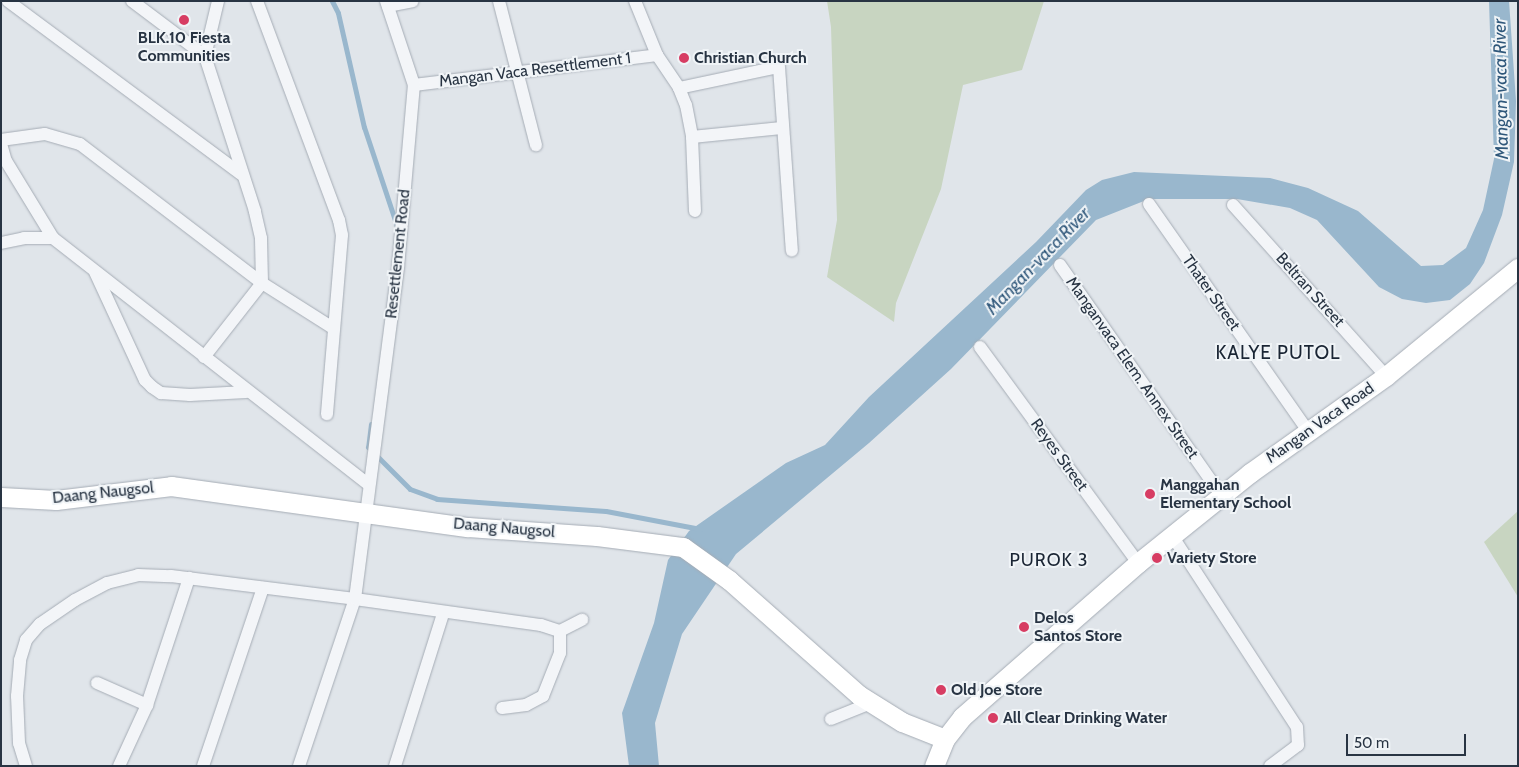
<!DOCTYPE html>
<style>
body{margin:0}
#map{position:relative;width:1519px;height:767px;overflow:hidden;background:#e0e5ea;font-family:Cabin,sans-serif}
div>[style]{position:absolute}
.green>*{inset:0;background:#c8d5c1}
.water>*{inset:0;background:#99b7cd}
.stream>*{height:5px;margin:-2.5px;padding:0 2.5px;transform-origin:2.5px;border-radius:2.5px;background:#99b7cd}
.roads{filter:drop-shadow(0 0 1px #a5acb5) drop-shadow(0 0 1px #a5acb5)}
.minor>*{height:12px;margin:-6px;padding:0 6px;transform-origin:6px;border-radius:6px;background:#f3f5f8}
.secondary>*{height:19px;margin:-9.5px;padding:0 9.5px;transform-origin:9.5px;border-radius:9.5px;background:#fff}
.dots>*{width:14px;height:14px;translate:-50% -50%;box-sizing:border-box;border:2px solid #f0f4f7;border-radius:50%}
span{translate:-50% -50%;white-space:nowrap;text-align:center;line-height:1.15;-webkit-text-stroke:4px #f0f4f7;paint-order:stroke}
.poi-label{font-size:16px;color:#283443;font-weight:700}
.left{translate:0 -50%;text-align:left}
.street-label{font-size:16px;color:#283443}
.water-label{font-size:18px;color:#2f577a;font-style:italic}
.neighbourhood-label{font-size:18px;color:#1a2534;letter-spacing:1px}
.quarter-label{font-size:19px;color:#1a2534;letter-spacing:1px}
.frame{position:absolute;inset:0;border:2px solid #283443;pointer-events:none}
.scale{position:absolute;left:1346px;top:734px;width:120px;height:22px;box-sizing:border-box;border:2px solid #283443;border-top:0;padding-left:6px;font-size:15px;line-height:18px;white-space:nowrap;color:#283443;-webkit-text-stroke:4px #f0f4f7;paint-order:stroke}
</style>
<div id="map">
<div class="green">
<i style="clip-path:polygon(827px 1px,1044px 1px,1022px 70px,963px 85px,941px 189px,896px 303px,894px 322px,827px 277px,837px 220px,831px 27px)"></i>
<i style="clip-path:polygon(1518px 511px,1518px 597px,1484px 542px)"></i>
</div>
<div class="water">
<i style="clip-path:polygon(1489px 1px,1509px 1px,1516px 101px,1514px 162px,1502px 215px,1484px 263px,1470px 284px,1450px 300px,1426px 303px,1402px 299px,1379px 287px,1317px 220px,1290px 208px,1237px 199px,1149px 199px,1096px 220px,951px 369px,869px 443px,736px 554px,682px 634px,655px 723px,659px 766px,629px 766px,622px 713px,654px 623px,668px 560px,689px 531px,786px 463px,825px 445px,869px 397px,1036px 242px,1086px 190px,1102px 180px,1134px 172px,1270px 178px,1308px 188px,1358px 211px,1421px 266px,1443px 265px,1466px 248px,1483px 210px,1494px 159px)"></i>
</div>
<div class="stream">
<i style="left:332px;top:1px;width:13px;rotate:63deg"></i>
<i style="left:338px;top:13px;width:117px;rotate:77.2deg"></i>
<i style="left:364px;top:127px;width:104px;rotate:71.6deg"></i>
<i style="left:371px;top:424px;width:23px;rotate:97deg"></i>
<i style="left:368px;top:447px;width:59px;rotate:45deg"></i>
<i style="left:410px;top:489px;width:29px;rotate:20deg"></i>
<i style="left:437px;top:499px;width:169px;rotate:4.1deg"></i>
<i style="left:606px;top:511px;width:96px;rotate:10.8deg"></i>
</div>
<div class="roads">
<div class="minor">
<i style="left:8px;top:1px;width:290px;rotate:36.6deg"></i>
<i style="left:132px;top:1px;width:91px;rotate:37deg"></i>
<i style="left:257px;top:1px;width:234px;rotate:69.5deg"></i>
<i style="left:339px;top:220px;width:15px;rotate:79deg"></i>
<i style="left:342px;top:235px;width:180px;rotate:94.8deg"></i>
<i style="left:499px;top:1px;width:149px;rotate:75.6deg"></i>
<i style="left:635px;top:1px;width:58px;rotate:67.8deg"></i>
<i style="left:657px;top:55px;width:40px;rotate:56deg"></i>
<i style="left:679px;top:88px;width:102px;rotate:-11.9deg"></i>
<i style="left:779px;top:67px;width:184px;rotate:86deg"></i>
<i style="left:388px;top:6px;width:25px;rotate:-11deg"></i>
<i style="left:414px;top:85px;width:245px;rotate:-7deg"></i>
<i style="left:679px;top:88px;width:18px;rotate:68deg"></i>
<i style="left:686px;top:105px;width:33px;rotate:79deg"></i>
<i style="left:692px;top:137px;width:74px;rotate:87.7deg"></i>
<i style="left:692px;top:137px;width:90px;rotate:-5.7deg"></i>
<i style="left:1px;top:140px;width:44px;rotate:-7.8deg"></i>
<i style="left:45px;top:134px;width:36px;rotate:16deg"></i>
<i style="left:80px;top:144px;width:229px;rotate:37.4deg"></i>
<i style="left:262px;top:283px;width:84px;rotate:32.4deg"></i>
<i style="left:1px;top:144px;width:18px;rotate:74deg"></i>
<i style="left:6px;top:161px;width:90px;rotate:58.6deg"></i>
<i style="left:53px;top:238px;width:401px;rotate:38deg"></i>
<i style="left:1149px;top:204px;width:276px;rotate:55deg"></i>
<i style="left:1233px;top:205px;width:229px;rotate:48.2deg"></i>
<i style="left:1px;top:243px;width:24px;rotate:-12deg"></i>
<i style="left:24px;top:238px;width:29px"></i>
<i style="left:1060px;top:265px;width:281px;rotate:55deg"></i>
<i style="left:95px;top:272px;width:119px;rotate:65.2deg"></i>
<i style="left:145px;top:380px;width:10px;rotate:45deg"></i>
<i style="left:152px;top:387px;width:11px;rotate:34deg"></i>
<i style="left:161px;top:393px;width:29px;rotate:4deg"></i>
<i style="left:190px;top:395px;width:56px;rotate:-3.1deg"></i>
<i style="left:980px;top:347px;width:268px;rotate:53.8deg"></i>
<i style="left:204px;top:357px;width:94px;rotate:-51.9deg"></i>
<i style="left:262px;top:283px;width:45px;rotate:-91.3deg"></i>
<i style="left:261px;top:238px;width:28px;rotate:-103deg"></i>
<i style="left:255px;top:211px;width:163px;rotate:-107.9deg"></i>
<i style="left:205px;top:56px;width:57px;rotate:-76.7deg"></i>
<i style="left:1171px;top:534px;width:230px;rotate:56.9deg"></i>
<i style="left:1297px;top:727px;width:18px;rotate:87deg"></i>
<i style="left:1298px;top:745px;width:35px;rotate:143deg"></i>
<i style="left:560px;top:631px;width:25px;rotate:-27deg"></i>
<i style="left:97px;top:683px;width:55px;rotate:23.7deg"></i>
<i style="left:831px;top:719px;width:43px;rotate:-21.8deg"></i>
<i style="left:26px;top:766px;width:24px;rotate:-107deg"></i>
<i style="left:19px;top:743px;width:47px;rotate:-92.4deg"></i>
<i style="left:17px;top:696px;width:36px;rotate:-85deg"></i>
<i style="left:20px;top:660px;width:21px;rotate:-73deg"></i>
<i style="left:26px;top:640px;width:21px;rotate:-49deg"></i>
<i style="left:40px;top:624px;width:42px;rotate:-34.4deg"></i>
<i style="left:75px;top:600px;width:36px;rotate:-28deg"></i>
<i style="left:107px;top:583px;width:32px;rotate:-14deg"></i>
<i style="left:138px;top:575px;width:33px;rotate:2deg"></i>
<i style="left:171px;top:576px;width:185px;rotate:7.1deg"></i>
<i style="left:355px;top:599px;width:188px;rotate:8deg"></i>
<i style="left:541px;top:625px;width:20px;rotate:18deg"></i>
<i style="left:560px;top:631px;width:22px;rotate:90deg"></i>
<i style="left:560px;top:653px;width:46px;rotate:111.6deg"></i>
<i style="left:543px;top:696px;width:19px;rotate:152deg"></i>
<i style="left:526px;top:705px;width:24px;rotate:173deg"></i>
<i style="left:119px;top:766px;width:67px;rotate:-65.3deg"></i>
<i style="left:147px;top:705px;width:134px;rotate:-71.7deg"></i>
<i style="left:203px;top:766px;width:188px;rotate:-71.4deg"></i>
<i style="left:299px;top:766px;width:176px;rotate:-71.5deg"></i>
<i style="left:355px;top:599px;width:335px;rotate:-82.6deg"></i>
<i style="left:398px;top:267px;width:183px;rotate:-85deg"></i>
<i style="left:414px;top:85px;width:89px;rotate:-108.4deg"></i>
<i style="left:395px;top:766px;width:159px;rotate:-72.5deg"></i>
</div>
<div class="secondary">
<i style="left:1px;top:497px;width:55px;rotate:3.1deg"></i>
<i style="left:56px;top:500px;width:116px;rotate:-6.9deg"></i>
<i style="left:171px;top:486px;width:300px;rotate:7.9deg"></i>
<i style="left:468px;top:527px;width:129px;rotate:4deg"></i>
<i style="left:597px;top:536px;width:87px;rotate:7.3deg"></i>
<i style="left:683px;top:547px;width:57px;rotate:35.7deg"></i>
<i style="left:729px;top:580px;width:174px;rotate:41.5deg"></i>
<i style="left:859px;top:695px;width:51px;rotate:32.1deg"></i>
<i style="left:902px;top:722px;width:46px;rotate:21.6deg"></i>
<i style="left:934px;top:766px;width:29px;rotate:-68deg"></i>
<i style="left:945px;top:739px;width:28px;rotate:-52deg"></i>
<i style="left:962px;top:717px;width:234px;rotate:-41.2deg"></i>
<i style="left:1138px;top:563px;width:144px;rotate:-38.8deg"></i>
<i style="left:1250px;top:473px;width:167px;rotate:-35.5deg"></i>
<i style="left:1386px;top:376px;width:171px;rotate:-39.3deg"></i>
</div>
</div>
<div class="dots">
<i style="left:184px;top:20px;background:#d73d63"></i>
<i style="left:684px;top:58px;background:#d73d63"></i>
<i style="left:1150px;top:494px;background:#d73d63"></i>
<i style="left:1157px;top:558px;background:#d73d63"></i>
<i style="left:1024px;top:627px;background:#d73d63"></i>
<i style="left:941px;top:690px;background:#d73d63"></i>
<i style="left:993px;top:718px;background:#d73d63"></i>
</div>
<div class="poi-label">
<span style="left:184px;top:47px">BLK.10 Fiesta<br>Communities</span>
<span class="left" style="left:694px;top:58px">Christian Church</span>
<span class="left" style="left:1160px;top:494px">Manggahan<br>Elementary School</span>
<span class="left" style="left:1167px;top:558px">Variety Store</span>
<span class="left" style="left:1034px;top:627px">Delos<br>Santos Store</span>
<span class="left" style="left:951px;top:690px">Old Joe Store</span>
<span class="left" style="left:1003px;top:718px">All Clear Drinking Water</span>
</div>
<div class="street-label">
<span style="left:535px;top:70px;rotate:-7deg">Mangan Vaca Resettlement 1</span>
<span style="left:398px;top:254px;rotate:-84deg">Resettlement Road</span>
<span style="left:1310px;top:290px;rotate:48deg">Beltran Street</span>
<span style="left:1211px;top:293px;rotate:55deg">Thater Street</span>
<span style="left:1132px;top:368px;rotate:55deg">Manganvaca Elem. Annex Street</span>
<span style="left:1320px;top:423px;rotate:-35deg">Mangan Vaca Road</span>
<span style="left:1059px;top:455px;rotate:54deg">Reyes Street</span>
<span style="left:103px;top:493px;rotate:-6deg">Daang Naugsol</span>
<span style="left:504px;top:528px;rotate:5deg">Daang Naugsol</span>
</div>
<div class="water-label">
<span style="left:1501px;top:89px;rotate:-91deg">Mangan-vaca River</span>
<span style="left:1038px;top:261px;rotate:-46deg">Mangan-vaca River</span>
</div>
<div class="neighbourhood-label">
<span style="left:1049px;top:560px">PUROK 3</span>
</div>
<div class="quarter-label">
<span style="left:1278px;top:353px">KALYE PUTOL</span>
</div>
<div class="frame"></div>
<div class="scale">50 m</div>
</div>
